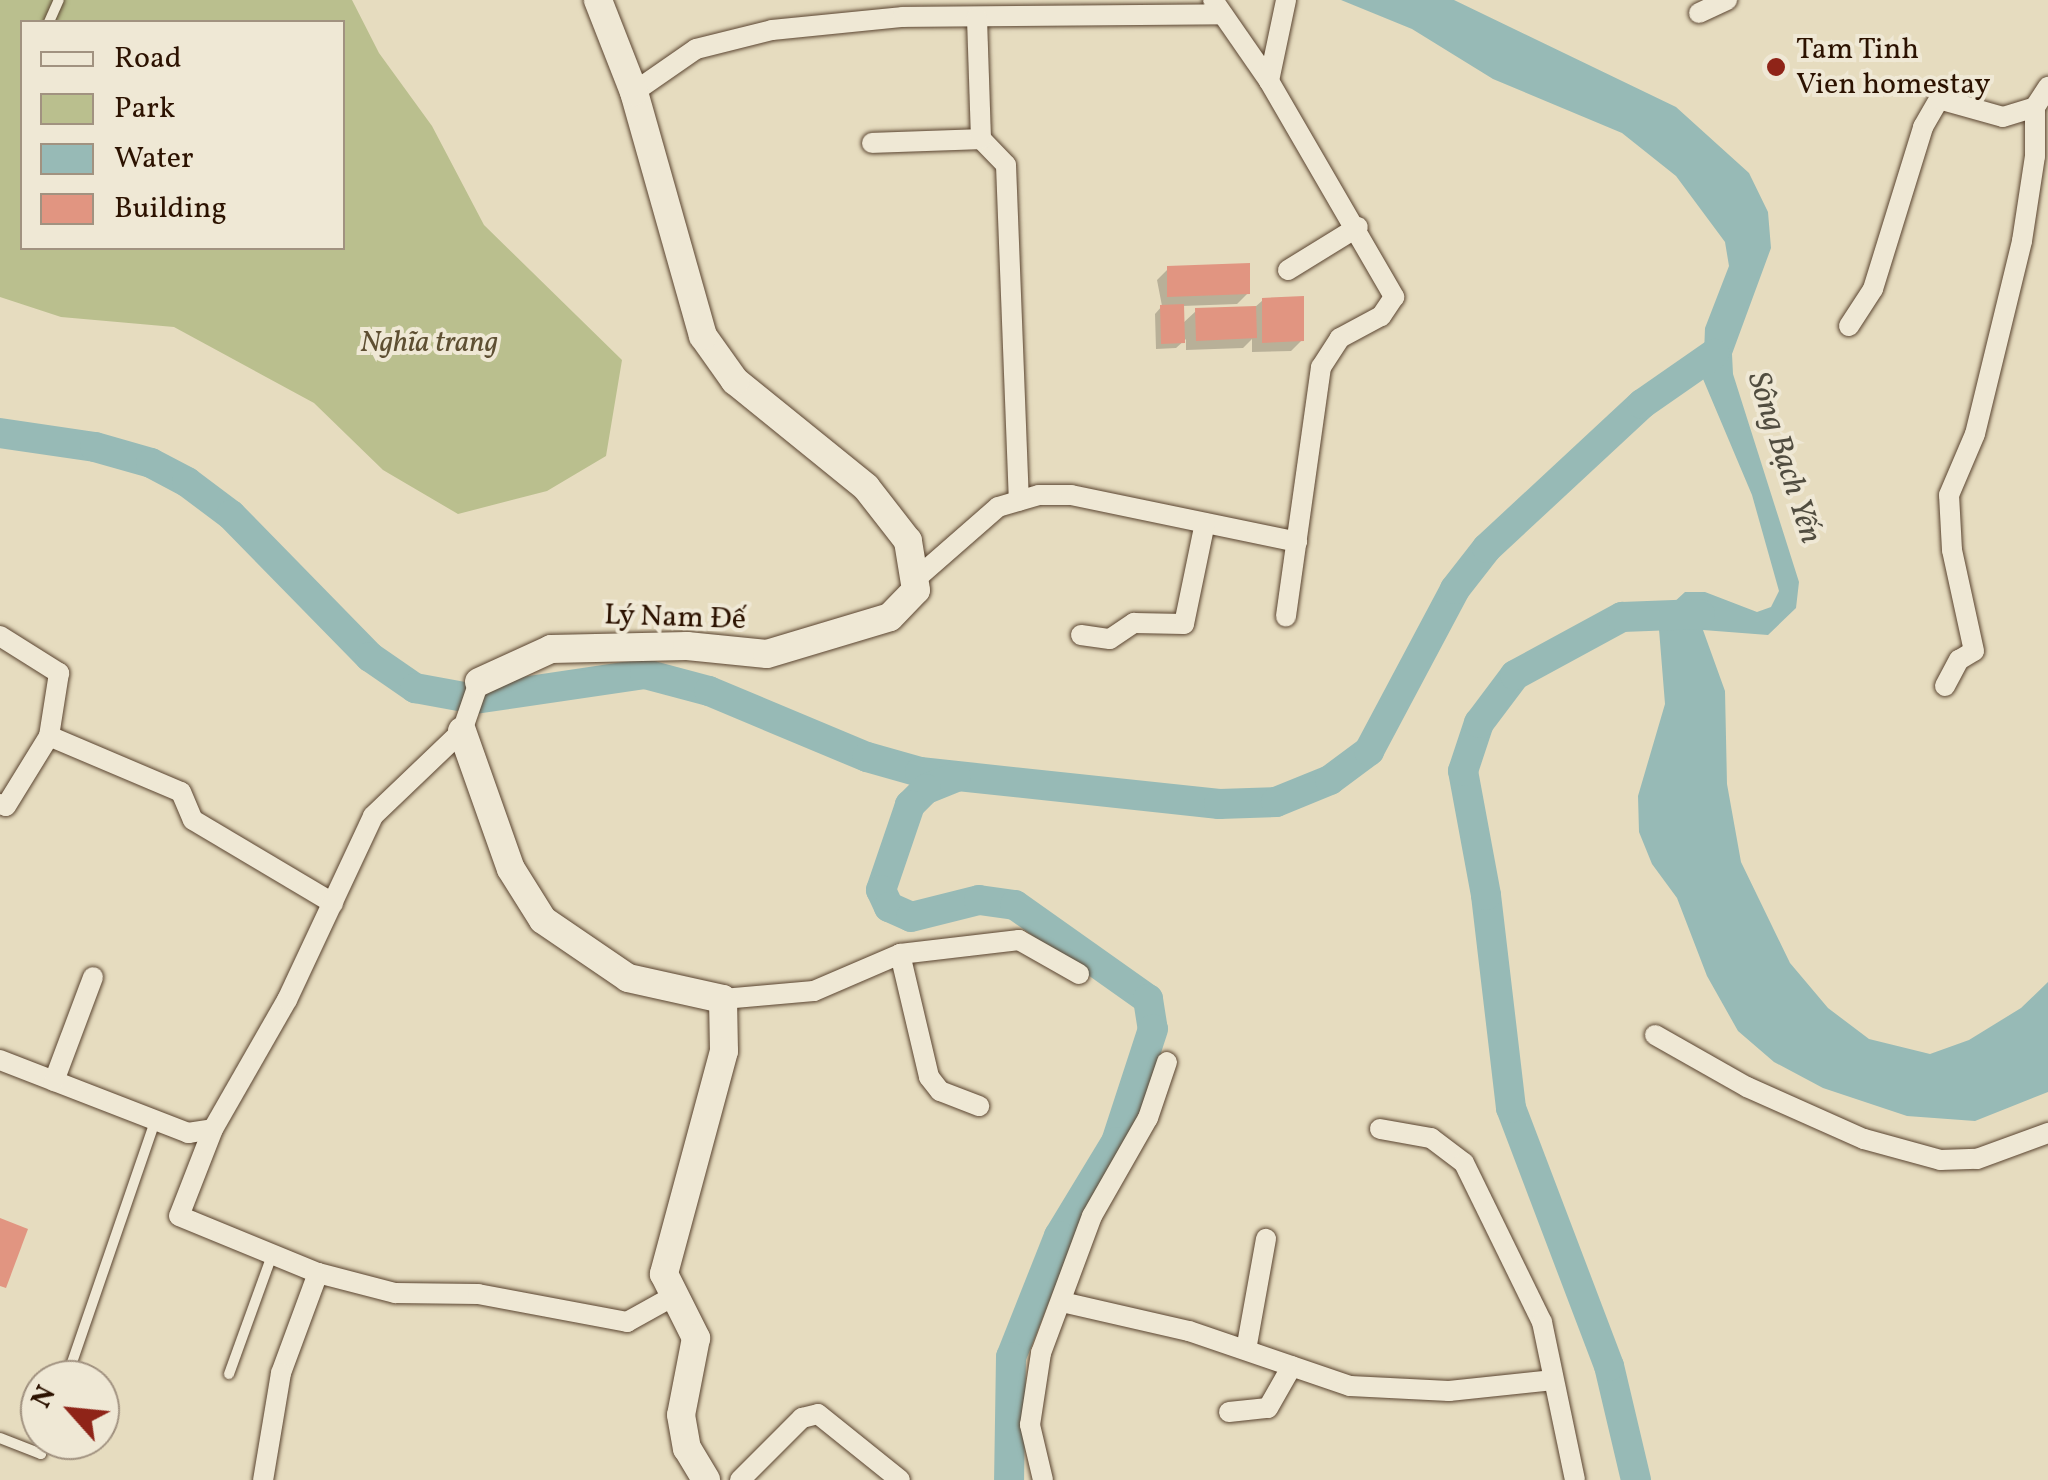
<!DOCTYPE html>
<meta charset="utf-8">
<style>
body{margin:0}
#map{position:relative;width:2048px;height:1480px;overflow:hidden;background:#e6dcbf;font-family:Vollkorn,serif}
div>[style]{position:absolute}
.green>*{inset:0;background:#babf8e}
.water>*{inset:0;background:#97bab6}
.shadow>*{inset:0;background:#0003}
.river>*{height:30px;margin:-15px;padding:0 15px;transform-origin:15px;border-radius:15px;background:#97bab6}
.building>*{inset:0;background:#e19581}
.roads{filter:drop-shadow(0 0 2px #5a4430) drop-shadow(0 0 2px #5a4430)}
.lane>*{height:10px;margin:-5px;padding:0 5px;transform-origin:5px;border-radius:5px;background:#efe8d5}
.street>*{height:20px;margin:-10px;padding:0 10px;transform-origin:10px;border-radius:10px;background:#efe8d5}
.secondary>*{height:28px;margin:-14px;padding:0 14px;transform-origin:14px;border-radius:14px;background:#efe8d5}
.dots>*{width:28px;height:28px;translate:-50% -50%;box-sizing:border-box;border:5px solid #efe8d5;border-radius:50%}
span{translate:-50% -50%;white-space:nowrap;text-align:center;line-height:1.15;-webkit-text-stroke:8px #efe8d5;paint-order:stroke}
.poi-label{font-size:30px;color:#2c1200}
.left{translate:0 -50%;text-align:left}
.park-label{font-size:30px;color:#5e4f32;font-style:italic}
.street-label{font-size:30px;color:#2c1200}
.water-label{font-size:32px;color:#514d40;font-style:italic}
.legend{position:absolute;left:20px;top:20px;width:325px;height:230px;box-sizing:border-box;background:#efe8d5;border:2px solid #a19280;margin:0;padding:12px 18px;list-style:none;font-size:30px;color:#2c1200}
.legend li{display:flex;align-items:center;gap:20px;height:50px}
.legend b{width:50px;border:2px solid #a19280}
.north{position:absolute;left:20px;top:1360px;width:100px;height:100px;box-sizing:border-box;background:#efe8d5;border:2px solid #a19280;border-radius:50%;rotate:297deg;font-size:28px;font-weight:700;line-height:40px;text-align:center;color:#2c1200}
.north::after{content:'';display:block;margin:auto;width:35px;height:45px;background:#8f2418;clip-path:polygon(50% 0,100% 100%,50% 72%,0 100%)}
</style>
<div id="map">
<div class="green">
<i style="clip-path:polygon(evenodd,0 0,352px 0,379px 53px,432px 126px,484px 225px,622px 360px,606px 456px,547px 491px,458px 514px,383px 470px,314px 403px,174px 327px,61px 317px,0 297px,0 0,22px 22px,342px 22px,342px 248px,22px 248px,22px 22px)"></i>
</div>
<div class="water">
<i style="clip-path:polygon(1341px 0,1454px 0,1676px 107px,1749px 173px,1768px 212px,1771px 248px,1732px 354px,1733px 374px,1799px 582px,1796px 608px,1768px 635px,1703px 630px,1725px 691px,1727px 784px,1741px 862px,1790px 963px,1828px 1008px,1869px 1039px,1930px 1054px,1969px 1040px,2021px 1008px,2048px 982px,2048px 1092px,1975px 1121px,1907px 1116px,1823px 1088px,1774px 1062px,1738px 1031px,1707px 976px,1677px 898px,1652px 864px,1639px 832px,1638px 796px,1665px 704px,1658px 617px,1685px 592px,1705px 592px,1757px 612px,1771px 607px,1779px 591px,1752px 495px,1703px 379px,1705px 328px,1729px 266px,1725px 242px,1676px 176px,1622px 133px,1493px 79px,1412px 29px)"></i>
</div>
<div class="shadow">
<i style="clip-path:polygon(1168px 269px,1248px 293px,1237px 304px,1182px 306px,1182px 324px,1196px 311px,1254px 308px,1263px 300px,1302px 340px,1291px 351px,1252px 352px,1252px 339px,1243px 348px,1186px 350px,1186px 339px,1176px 348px,1156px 349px,1155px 314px,1162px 306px,1157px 280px)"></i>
</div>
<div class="river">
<i style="left:0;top:433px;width:96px;rotate:8.4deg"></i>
<i style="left:95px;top:447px;width:58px;rotate:15.9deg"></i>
<i style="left:151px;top:463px;width:41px;rotate:27.8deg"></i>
<i style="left:187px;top:482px;width:55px;rotate:36.9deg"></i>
<i style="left:231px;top:515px;width:199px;rotate:45.6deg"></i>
<i style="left:370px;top:657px;width:55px;rotate:34.6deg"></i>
<i style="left:415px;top:688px;width:61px;rotate:10.4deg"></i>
<i style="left:475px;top:699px;width:172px;rotate:-8.4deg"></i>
<i style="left:645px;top:674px;width:66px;rotate:14.9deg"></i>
<i style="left:709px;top:691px;width:171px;rotate:22.7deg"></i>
<i style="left:867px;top:757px;width:55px;rotate:15.8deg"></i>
<i style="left:920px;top:772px;width:301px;rotate:6.1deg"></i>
<i style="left:1219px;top:804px;width:57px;rotate:-2deg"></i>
<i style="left:1276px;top:802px;width:58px;rotate:-22.2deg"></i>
<i style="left:1330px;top:780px;width:49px;rotate:-36.6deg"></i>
<i style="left:1369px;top:751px;width:183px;rotate:-62deg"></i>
<i style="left:1455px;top:589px;width:52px;rotate:-52deg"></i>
<i style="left:1487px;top:548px;width:212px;rotate:-42.9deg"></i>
<i style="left:1642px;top:404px;width:88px;rotate:-34.8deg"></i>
<i style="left:956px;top:777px;width:32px;rotate:158deg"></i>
<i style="left:926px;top:789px;width:23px;rotate:135deg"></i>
<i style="left:910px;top:805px;width:90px;rotate:108.8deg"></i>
<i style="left:881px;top:890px;width:19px;rotate:65deg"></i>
<i style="left:889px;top:907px;width:24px;rotate:24deg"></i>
<i style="left:911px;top:917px;width:70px;rotate:-14deg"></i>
<i style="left:979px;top:900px;width:36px;rotate:8deg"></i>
<i style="left:1015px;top:905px;width:163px;rotate:35.3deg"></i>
<i style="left:1148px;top:999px;width:30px;rotate:81deg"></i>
<i style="left:1153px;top:1029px;width:119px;rotate:108.1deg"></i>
<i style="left:1116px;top:1142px;width:110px;rotate:121.2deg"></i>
<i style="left:1059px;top:1236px;width:130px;rotate:111.6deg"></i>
<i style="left:1011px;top:1357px;width:123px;rotate:90.9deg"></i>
<i style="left:1636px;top:1480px;width:117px;rotate:-103.3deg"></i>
<i style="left:1609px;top:1366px;width:276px;rotate:-110.8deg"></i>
<i style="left:1511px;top:1108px;width:214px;rotate:-96.7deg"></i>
<i style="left:1486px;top:895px;width:126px;rotate:-100.5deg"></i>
<i style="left:1463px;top:771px;width:51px;rotate:-71.6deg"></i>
<i style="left:1479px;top:723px;width:60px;rotate:-53.1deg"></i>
<i style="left:1515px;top:675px;width:122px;rotate:-28.5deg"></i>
<i style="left:1622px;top:617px;width:78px;rotate:-2.2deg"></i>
</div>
<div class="building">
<i style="clip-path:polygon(1250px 263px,1250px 294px,1167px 297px,1167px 266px)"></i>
<i style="clip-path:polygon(1304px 296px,1304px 341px,1262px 343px,1262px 298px)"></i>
<i style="clip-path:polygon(1184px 304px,1185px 343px,1161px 344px,1160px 305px)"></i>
<i style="clip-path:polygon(1256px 306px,1257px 338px,1196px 341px,1195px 308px)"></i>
<i style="clip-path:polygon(0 1218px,28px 1229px,6px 1288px,0 1286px)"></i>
</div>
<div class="roads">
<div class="lane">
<i style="left:49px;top:22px;width:24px;rotate:-66deg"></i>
<i style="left:229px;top:1374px;width:127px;rotate:-70.1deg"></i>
<i style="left:66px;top:1380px;width:274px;rotate:-71deg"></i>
<i style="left:0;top:1438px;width:44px;rotate:21.3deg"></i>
<i style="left:41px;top:1454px;width:15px;rotate:-74deg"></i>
</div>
<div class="street">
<i style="left:1213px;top:0;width:98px;rotate:55.3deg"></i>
<i style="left:1269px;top:81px;width:250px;rotate:59.9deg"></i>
<i style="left:1394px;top:297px;width:23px;rotate:124deg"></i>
<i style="left:1381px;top:316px;width:47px;rotate:151.8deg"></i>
<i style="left:1340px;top:338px;width:35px;rotate:123deg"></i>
<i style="left:1321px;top:367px;width:252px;rotate:98deg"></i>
<i style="left:1699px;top:13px;width:31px;rotate:-25deg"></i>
<i style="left:1269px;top:81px;width:83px;rotate:-78.1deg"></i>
<i style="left:634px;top:92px;width:75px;rotate:-34.7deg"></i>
<i style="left:696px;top:49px;width:78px;rotate:-14deg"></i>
<i style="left:772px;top:30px;width:132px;rotate:-5.7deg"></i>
<i style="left:903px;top:17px;width:319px;rotate:-0.5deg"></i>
<i style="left:981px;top:139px;width:36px;rotate:46deg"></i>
<i style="left:1006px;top:165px;width:336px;rotate:87.8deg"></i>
<i style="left:872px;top:143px;width:109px;rotate:-2.1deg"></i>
<i style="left:981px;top:139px;width:122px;rotate:-91.9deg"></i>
<i style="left:1288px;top:270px;width:82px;rotate:-31.6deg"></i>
<i style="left:1849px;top:326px;width:44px;rotate:-57deg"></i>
<i style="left:1873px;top:289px;width:170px;rotate:-72.8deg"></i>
<i style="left:1923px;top:127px;width:32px;rotate:-60deg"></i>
<i style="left:1939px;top:99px;width:66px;rotate:15.7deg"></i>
<i style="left:2003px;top:117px;width:34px;rotate:-17deg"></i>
<i style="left:2035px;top:107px;width:24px;rotate:-57deg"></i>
<i style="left:918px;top:577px;width:106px;rotate:-41.2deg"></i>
<i style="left:998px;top:507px;width:43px;rotate:-16.3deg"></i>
<i style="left:1039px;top:495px;width:32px"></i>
<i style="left:1071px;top:495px;width:231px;rotate:11.7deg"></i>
<i style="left:1081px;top:635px;width:29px;rotate:8deg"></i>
<i style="left:1110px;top:639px;width:29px;rotate:-34deg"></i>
<i style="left:1134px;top:623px;width:50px;rotate:1.1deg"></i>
<i style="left:1184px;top:624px;width:103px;rotate:-78.3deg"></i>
<i style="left:0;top:636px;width:70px;rotate:32.1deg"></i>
<i style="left:59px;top:673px;width:64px;rotate:99deg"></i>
<i style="left:49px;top:736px;width:143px;rotate:23deg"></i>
<i style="left:181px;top:792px;width:30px;rotate:67deg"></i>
<i style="left:193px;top:820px;width:163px;rotate:30.7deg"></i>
<i style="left:1945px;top:686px;width:30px;rotate:-62deg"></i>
<i style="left:1959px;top:660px;width:17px;rotate:-31deg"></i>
<i style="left:1974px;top:651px;width:103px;rotate:-102.3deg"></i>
<i style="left:1952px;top:550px;width:55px;rotate:-93.1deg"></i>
<i style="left:1949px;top:495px;width:66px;rotate:-66.9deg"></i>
<i style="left:1975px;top:434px;width:199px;rotate:-76.3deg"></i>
<i style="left:2022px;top:241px;width:86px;rotate:-81.3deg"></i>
<i style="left:2035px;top:156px;width:49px;rotate:-90deg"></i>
<i style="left:0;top:804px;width:6px;rotate:18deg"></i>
<i style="left:6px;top:806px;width:82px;rotate:-58.4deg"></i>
<i style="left:900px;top:954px;width:120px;rotate:-6.7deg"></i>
<i style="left:1019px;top:940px;width:69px;rotate:29.5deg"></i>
<i style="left:723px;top:999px;width:91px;rotate:-5deg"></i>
<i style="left:814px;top:991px;width:94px;rotate:-23.3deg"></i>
<i style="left:900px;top:954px;width:126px;rotate:76.7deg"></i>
<i style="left:929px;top:1077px;width:18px;rotate:52deg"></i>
<i style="left:940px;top:1091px;width:42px;rotate:21deg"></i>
<i style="left:1655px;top:1035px;width:106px;rotate:29.5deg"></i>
<i style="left:1747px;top:1087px;width:128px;rotate:24deg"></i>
<i style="left:1864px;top:1139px;width:79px;rotate:15.4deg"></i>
<i style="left:1940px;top:1160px;width:37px;rotate:-2deg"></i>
<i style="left:1977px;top:1159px;width:76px;rotate:-20.1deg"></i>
<i style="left:0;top:1060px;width:202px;rotate:21.2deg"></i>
<i style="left:188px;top:1133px;width:25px;rotate:-9deg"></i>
<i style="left:213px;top:1129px;width:149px;rotate:-60.2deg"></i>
<i style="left:287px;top:1000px;width:203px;rotate:-64.9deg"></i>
<i style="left:373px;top:816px;width:123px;rotate:-43.7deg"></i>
<i style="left:462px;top:731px;width:52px;rotate:-70.9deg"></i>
<i style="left:54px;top:1081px;width:111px;rotate:-69.4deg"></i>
<i style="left:213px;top:1129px;width:93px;rotate:111.3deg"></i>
<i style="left:179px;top:1216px;width:150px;rotate:22.3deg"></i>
<i style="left:318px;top:1273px;width:107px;rotate:110.3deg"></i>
<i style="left:281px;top:1373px;width:109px;rotate:99.5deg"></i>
<i style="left:1380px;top:1129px;width:52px;rotate:10deg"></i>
<i style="left:1431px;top:1138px;width:41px;rotate:37.1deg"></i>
<i style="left:1464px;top:1163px;width:177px;rotate:63.9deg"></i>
<i style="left:1542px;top:1322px;width:161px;rotate:78.2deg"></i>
<i style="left:318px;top:1273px;width:80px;rotate:14.6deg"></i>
<i style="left:395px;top:1293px;width:83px;rotate:0.7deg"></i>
<i style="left:478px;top:1294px;width:152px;rotate:10.6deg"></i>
<i style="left:627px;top:1322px;width:51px;rotate:-29.1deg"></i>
<i style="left:1062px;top:1302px;width:130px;rotate:12.9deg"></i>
<i style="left:1189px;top:1331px;width:170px;rotate:18.9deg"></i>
<i style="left:1350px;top:1386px;width:99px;rotate:2.9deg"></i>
<i style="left:1449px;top:1391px;width:105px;rotate:-6deg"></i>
<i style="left:1246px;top:1350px;width:113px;rotate:-79.8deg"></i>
<i style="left:1229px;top:1412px;width:39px;rotate:-6deg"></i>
<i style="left:1268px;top:1408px;width:48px;rotate:-60.3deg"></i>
<i style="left:740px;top:1480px;width:88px;rotate:-45deg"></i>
<i style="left:802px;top:1418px;width:16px;rotate:-14deg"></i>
<i style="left:818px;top:1414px;width:105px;rotate:38.8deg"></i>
<i style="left:1043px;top:1480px;width:57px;rotate:-103.3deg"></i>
<i style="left:1030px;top:1425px;width:73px;rotate:-81.3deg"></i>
<i style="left:1041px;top:1353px;width:146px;rotate:-69.6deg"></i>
<i style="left:1092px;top:1216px;width:113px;rotate:-60.3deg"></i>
<i style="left:1148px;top:1118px;width:59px;rotate:-71.3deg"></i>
</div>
<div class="secondary">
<i style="left:479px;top:682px;width:79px;rotate:-24.6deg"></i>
<i style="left:551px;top:649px;width:136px;rotate:-1.3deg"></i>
<i style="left:687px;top:646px;width:80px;rotate:5.7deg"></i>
<i style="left:767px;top:654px;width:128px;rotate:-16.7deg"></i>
<i style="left:890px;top:617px;width:37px;rotate:-46deg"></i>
<i style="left:916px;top:590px;width:50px;rotate:-99.3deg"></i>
<i style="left:908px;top:541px;width:68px;rotate:-127.9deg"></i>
<i style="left:866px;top:487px;width:169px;rotate:-141deg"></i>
<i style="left:735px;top:381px;width:55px;rotate:-125.4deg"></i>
<i style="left:703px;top:336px;width:254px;rotate:-105.8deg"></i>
<i style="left:634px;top:92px;width:99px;rotate:-111.4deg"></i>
<i style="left:462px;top:731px;width:146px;rotate:70.5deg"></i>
<i style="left:511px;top:869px;width:60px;rotate:57.9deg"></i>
<i style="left:543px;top:920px;width:103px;rotate:34.3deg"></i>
<i style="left:628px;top:978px;width:97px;rotate:12.5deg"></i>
<i style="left:723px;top:999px;width:52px;rotate:88.9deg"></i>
<i style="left:724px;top:1051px;width:231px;rotate:105.1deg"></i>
<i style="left:664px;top:1274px;width:72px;rotate:63.4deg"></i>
<i style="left:696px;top:1338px;width:78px;rotate:101deg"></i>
<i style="left:681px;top:1415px;width:34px;rotate:80deg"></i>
<i style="left:687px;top:1448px;width:37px;rotate:59deg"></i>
</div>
</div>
<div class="dots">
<i style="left:1776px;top:67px;background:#8f2418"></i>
</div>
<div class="poi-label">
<span class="left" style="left:1796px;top:67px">Tam Tinh<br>Vien homestay</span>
</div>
<div class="park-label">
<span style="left:429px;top:343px">Nghĩa trang</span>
</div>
<div class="street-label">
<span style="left:675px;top:618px;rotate:2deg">Lý Nam Đế</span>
</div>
<div class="water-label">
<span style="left:1783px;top:458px;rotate:72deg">Sông Bạch Yến</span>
</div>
<ul class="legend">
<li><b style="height:12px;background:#efe8d5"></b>Road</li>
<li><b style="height:28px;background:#babf8e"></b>Park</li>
<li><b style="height:28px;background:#97bab6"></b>Water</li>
<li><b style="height:28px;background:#e19581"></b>Building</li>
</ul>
<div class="north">N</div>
</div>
